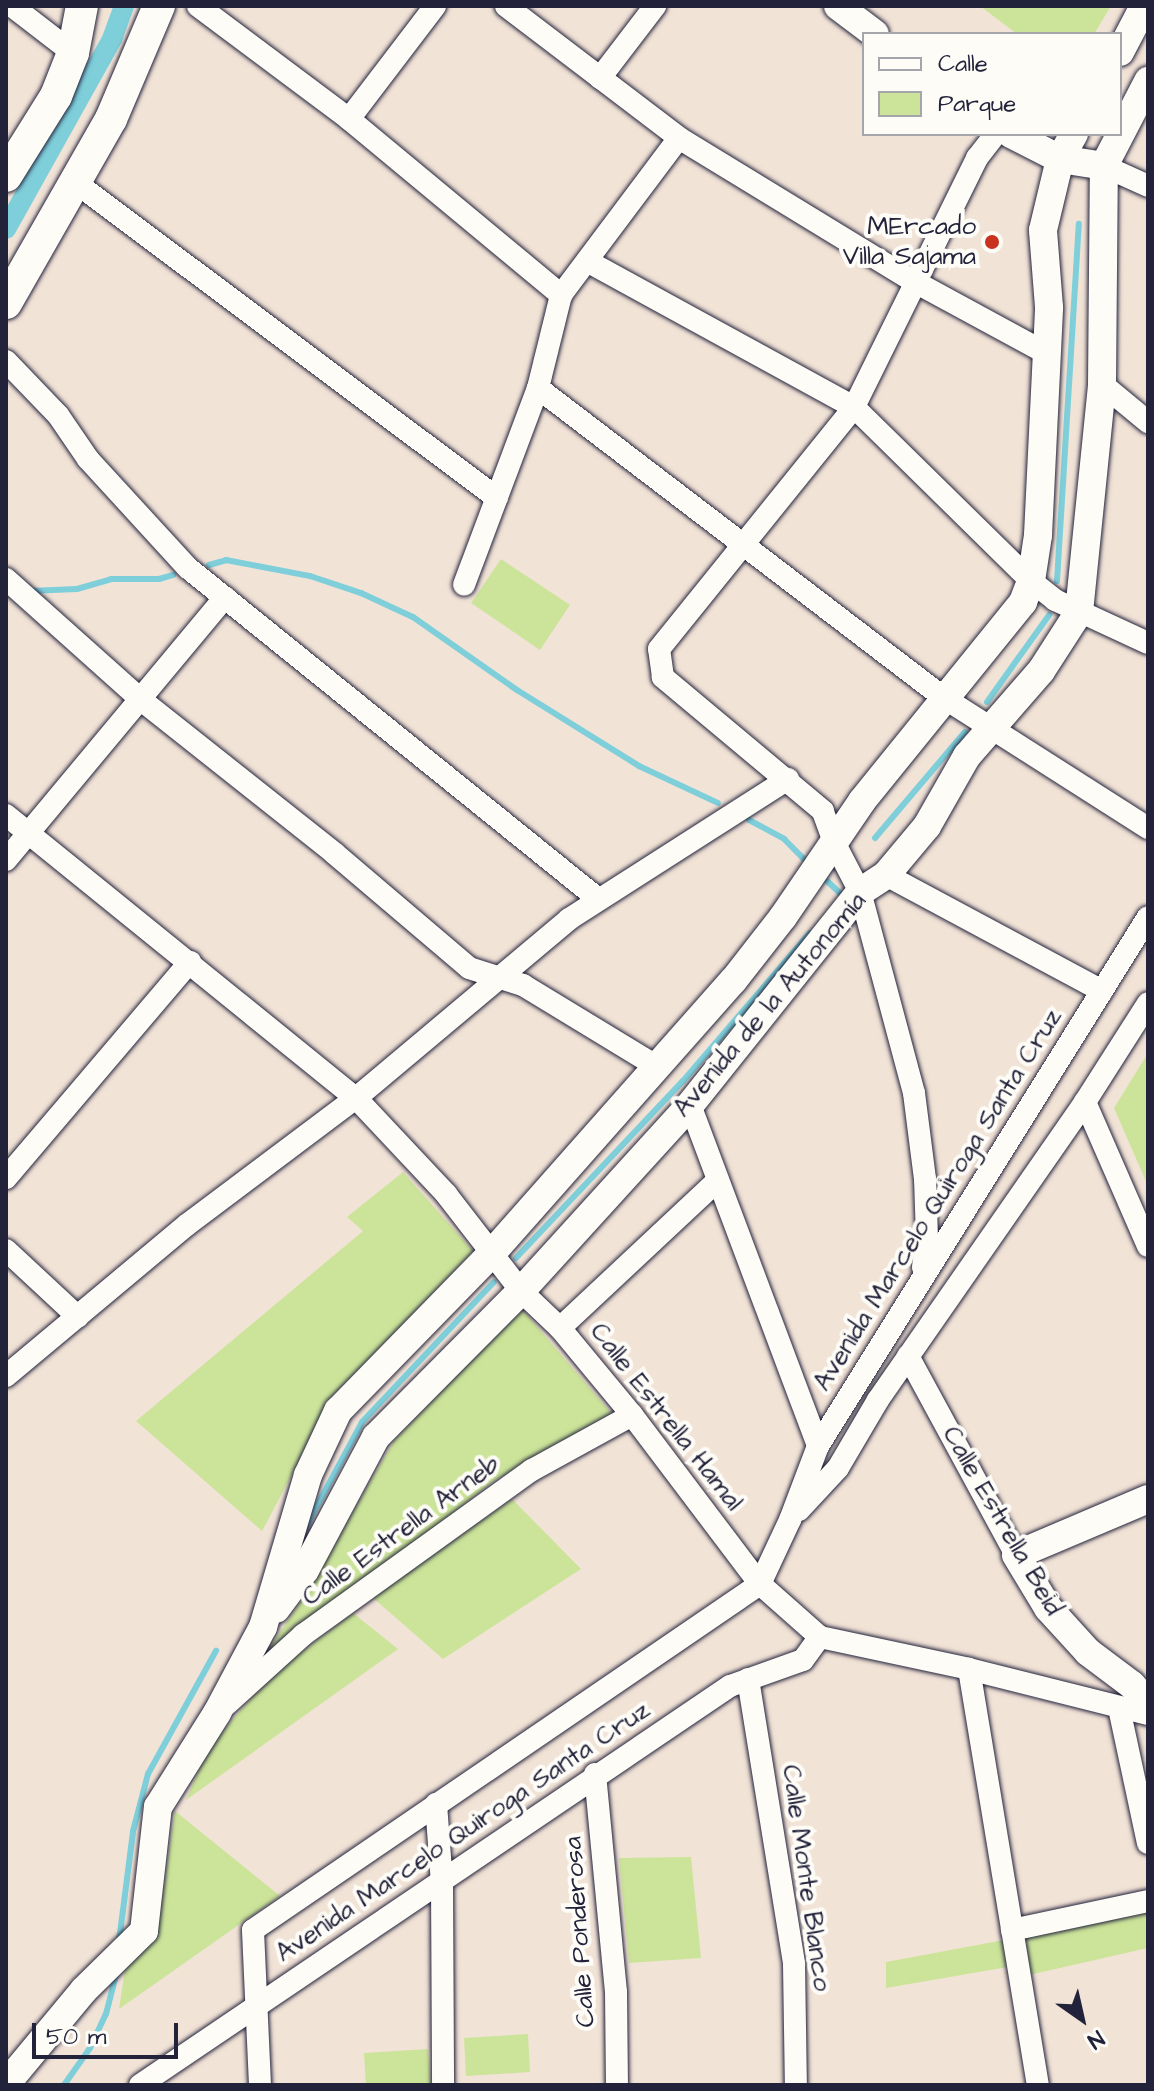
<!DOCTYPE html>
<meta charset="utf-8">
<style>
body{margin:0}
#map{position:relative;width:1154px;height:2091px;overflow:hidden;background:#f2e3d7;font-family:"Architects Daughter",sans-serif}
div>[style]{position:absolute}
.green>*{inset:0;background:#cce49a}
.stream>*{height:6px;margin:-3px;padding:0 3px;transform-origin:3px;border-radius:3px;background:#7fcfdb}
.canal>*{height:20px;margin:-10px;padding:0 10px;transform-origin:10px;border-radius:10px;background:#7fcfdb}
.roads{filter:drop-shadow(0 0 2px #22223b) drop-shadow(0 0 2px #22223b)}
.minor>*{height:22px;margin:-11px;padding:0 11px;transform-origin:11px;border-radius:11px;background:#fdfcf7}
.tertiary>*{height:28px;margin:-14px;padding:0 14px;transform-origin:14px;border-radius:14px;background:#fdfcf7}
.secondary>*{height:32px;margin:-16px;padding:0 16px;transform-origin:16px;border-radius:16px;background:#fdfcf7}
.dots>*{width:22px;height:22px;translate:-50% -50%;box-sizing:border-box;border:4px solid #fdfcf7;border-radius:50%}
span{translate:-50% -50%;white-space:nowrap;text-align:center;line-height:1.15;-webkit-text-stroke:8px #fdfcf7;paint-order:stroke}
.poi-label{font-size:26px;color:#22223b}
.right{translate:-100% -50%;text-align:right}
.street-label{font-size:26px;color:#22223b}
.frame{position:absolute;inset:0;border:8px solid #22223b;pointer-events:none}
.legend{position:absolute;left:862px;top:32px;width:260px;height:104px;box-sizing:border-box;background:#fdfcf7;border:2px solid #a5a5ac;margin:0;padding:10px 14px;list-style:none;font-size:24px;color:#22223b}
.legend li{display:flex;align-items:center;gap:16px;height:40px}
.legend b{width:40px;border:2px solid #a5a5ac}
.north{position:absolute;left:1042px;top:1979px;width:80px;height:80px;-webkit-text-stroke:6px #fdfcf7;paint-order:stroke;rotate:146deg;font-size:22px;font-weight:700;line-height:32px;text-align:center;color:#22223b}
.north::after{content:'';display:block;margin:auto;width:28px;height:36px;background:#22223b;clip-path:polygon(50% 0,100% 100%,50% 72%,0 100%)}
.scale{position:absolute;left:32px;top:2023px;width:146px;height:36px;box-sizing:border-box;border:4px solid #22223b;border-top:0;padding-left:10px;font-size:24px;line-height:28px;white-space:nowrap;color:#22223b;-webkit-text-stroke:6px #fdfcf7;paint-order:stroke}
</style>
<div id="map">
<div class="green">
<i style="clip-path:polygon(980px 6px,1111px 6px,1094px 34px,1017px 34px)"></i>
<i style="clip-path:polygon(501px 559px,570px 605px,540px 650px,471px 603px)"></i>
<i style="clip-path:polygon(1148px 1053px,1148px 1186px,1114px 1108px)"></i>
<i style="clip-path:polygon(403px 1172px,473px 1251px,334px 1396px,262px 1531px,136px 1421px,363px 1231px,347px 1217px)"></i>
<i style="clip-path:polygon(521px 1308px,612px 1414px,494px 1481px,257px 1665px,296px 1609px,394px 1441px)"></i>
<i style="clip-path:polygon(512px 1499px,581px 1569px,443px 1659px,372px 1597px)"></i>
<i style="clip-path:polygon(353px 1613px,398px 1649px,186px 1800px,209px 1747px,271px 1675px)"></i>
<i style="clip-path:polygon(175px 1811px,280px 1896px,119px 2009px,126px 1963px,145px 1950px,158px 1926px)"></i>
<i style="clip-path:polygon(691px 1857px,701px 1958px,629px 1963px,619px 1858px)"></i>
<i style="clip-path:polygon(1148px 1913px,1148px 1948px,1029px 1975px,1021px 1937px)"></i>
<i style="clip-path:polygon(1004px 1940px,1008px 1967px,886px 1988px,886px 1962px)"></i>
<i style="clip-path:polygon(528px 2034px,530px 2072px,466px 2076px,464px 2038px)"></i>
<i style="clip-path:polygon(428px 2049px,431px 2085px,366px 2085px,364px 2053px)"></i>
</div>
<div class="stream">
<i style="left:209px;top:565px;width:18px;rotate:-16deg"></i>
<i style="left:226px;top:560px;width:86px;rotate:10.8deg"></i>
<i style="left:310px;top:576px;width:54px;rotate:18.4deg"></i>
<i style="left:361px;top:593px;width:57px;rotate:24.8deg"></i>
<i style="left:413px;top:617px;width:127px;rotate:35.1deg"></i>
<i style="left:517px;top:690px;width:144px;rotate:31.9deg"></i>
<i style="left:639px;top:766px;width:87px;rotate:25.1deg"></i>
<i style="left:1057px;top:581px;width:358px;rotate:-86.5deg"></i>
<i style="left:29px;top:591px;width:48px;rotate:-2.4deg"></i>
<i style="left:77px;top:589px;width:35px;rotate:-16deg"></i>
<i style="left:111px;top:579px;width:48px"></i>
<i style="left:159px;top:579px;width:15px;rotate:-16deg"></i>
<i style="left:987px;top:702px;width:107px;rotate:-54.5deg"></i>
<i style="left:749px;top:820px;width:40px;rotate:28deg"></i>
<i style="left:784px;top:839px;width:28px;rotate:45deg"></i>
<i style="left:875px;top:838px;width:139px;rotate:-49.7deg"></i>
<i style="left:827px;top:881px;width:19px;rotate:43deg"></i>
<i style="left:516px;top:1258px;width:243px;rotate:-46.7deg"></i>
<i style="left:683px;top:1081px;width:195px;rotate:-49.4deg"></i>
<i style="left:305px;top:1528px;width:120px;rotate:-61.7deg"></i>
<i style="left:362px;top:1422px;width:192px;rotate:-46.7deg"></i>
<i style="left:119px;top:1941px;width:111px;rotate:-82.7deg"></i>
<i style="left:133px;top:1831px;width:59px;rotate:-75.3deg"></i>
<i style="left:148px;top:1774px;width:141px;rotate:-61.1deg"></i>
<i style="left:64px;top:2085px;width:45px;rotate:-54.9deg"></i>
<i style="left:90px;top:2048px;width:38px;rotate:-65deg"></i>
<i style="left:106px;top:2014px;width:40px;rotate:-75.6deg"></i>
</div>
<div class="canal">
<i style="left:6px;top:229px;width:218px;rotate:-60.8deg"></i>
<i style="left:112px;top:39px;width:35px;rotate:-70deg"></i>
</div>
<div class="roads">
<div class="minor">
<i style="left:12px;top:6px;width:77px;rotate:37.6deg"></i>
<i style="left:198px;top:6px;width:189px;rotate:36.8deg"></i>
<i style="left:349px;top:119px;width:276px;rotate:39.7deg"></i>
<i style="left:561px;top:295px;width:96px;rotate:103.9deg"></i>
<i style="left:538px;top:388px;width:210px;rotate:110.6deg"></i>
<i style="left:506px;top:6px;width:218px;rotate:37.3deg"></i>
<i style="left:679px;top:138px;width:279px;rotate:31.4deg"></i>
<i style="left:917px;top:283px;width:147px;rotate:28.5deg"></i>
<i style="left:600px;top:78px;width:91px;rotate:-52.6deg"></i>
<i style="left:349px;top:119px;width:142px;rotate:-52.7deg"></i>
<i style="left:1104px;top:166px;width:48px;rotate:24.4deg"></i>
<i style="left:75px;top:182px;width:527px;rotate:36.83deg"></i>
<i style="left:587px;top:261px;width:304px;rotate:28.7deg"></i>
<i style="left:854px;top:407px;width:248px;rotate:44.5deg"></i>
<i style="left:1031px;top:581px;width:31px;rotate:38deg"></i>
<i style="left:1055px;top:600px;width:102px;rotate:24.8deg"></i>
<i style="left:561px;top:295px;width:196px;rotate:-53.1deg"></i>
<i style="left:6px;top:361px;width:75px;rotate:46.1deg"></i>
<i style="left:58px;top:415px;width:53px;rotate:55.7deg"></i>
<i style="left:88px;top:459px;width:148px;rotate:47.5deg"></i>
<i style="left:188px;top:568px;width:526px;rotate:38.9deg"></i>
<i style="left:1102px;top:384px;width:60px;rotate:39.6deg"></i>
<i style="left:538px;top:388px;width:511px;rotate:37.36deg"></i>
<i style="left:944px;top:698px;width:242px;rotate:32.5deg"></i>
<i style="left:6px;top:579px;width:180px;rotate:41.8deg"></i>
<i style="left:140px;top:699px;width:248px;rotate:38.4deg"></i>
<i style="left:334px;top:853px;width:177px;rotate:40.4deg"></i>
<i style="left:469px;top:968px;width:57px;rotate:17.5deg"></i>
<i style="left:523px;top:985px;width:158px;rotate:31.3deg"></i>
<i style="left:6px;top:815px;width:450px;rotate:39deg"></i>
<i style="left:356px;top:1098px;width:132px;rotate:46.8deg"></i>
<i style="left:446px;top:1194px;width:123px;rotate:52.3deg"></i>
<i style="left:521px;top:1291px;width:54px;rotate:43.5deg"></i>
<i style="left:560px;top:1328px;width:113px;rotate:50.4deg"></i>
<i style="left:632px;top:1415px;width:212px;rotate:52.9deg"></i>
<i style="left:760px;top:1584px;width:80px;rotate:41.5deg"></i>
<i style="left:820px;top:1637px;width:152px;rotate:12.1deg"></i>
<i style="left:969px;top:1669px;width:185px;rotate:14.1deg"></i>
<i style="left:6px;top:860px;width:342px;rotate:-50.2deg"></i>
<i style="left:886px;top:875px;width:245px;rotate:28.2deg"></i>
<i style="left:1085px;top:1102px;width:157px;rotate:66.4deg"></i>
<i style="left:690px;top:1105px;width:364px;rotate:69.4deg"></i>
<i style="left:6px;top:1178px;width:284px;rotate:-49.6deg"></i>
<i style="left:6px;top:1250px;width:98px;rotate:42.9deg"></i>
<i style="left:923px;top:1267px;width:29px;rotate:-82deg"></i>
<i style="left:927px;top:1238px;width:59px;rotate:-91.9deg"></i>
<i style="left:925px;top:1179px;width:87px;rotate:-97.3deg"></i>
<i style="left:914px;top:1093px;width:208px;rotate:-105deg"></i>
<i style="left:860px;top:892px;width:56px;rotate:-117.5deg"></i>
<i style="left:834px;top:842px;width:33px;rotate:-110deg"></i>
<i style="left:823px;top:811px;width:209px;rotate:-140.1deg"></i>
<i style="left:663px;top:677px;width:28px;rotate:-98deg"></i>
<i style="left:659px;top:649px;width:311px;rotate:-51.1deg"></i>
<i style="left:854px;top:407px;width:278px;rotate:-63.7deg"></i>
<i style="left:977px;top:158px;width:31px;rotate:-52deg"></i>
<i style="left:560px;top:1328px;width:216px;rotate:-43.1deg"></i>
<i style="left:908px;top:1356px;width:226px;rotate:61.5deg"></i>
<i style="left:6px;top:1376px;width:237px;rotate:-39.9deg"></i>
<i style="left:188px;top:1224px;width:210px;rotate:-36.9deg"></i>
<i style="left:356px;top:1098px;width:278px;rotate:-40deg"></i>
<i style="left:569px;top:919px;width:260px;rotate:-32.6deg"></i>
<i style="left:799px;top:1510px;width:57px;rotate:-47.1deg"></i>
<i style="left:838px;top:1468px;width:79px;rotate:-59.5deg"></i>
<i style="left:878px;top:1400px;width:363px;rotate:-55.2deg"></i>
<i style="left:1085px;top:1102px;width:117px;rotate:-57.5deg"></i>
<i style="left:969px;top:1669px;width:422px;rotate:80.6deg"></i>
<i style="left:748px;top:1679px;width:289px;rotate:80.8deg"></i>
<i style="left:794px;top:1964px;width:121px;rotate:89.1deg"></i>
<i style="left:227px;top:1704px;width:103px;rotate:-42.2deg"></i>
<i style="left:303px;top:1635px;width:282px;rotate:-35.8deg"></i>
<i style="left:532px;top:1470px;width:114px;rotate:-28.8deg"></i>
<i style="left:1119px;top:1708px;width:138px;rotate:77.9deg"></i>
<i style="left:595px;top:1774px;width:219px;rotate:84.5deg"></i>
<i style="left:616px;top:1992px;width:93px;rotate:89.4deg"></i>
<i style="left:436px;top:1804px;width:79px;rotate:85.7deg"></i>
<i style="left:442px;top:1883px;width:202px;rotate:89.7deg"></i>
<i style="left:1012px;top:1930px;width:139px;rotate:-12deg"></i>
<i style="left:140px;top:2085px;width:712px;rotate:-34.07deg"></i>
<i style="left:730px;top:1686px;width:77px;rotate:-19.6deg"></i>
<i style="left:803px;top:1660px;width:29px;rotate:-54deg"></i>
<i style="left:260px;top:2085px;width:155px;rotate:-92.6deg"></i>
<i style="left:253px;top:1930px;width:614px;rotate:-34.31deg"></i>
<i style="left:760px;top:1584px;width:71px;rotate:-64.9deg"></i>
<i style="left:790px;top:1520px;width:79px;rotate:-69.3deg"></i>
<i style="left:818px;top:1446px;width:623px;rotate:-58.04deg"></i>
</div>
<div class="tertiary">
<i style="left:838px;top:6px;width:46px;rotate:37.1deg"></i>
<i style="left:1120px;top:52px;width:52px;rotate:-62.4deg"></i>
<i style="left:1011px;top:134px;width:55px;rotate:27deg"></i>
<i style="left:1060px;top:159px;width:45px;rotate:9deg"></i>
<i style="left:1148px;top:1499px;width:143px;rotate:157deg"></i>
<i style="left:1016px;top:1555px;width:62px;rotate:58.9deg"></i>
<i style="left:1048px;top:1608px;width:59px;rotate:47.7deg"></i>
<i style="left:1088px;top:1652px;width:55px;rotate:36.9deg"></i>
<i style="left:1132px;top:1685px;width:24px;rotate:48deg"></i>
<i style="left:276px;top:1609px;width:49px;rotate:-53.4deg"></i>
<i style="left:305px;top:1570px;width:151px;rotate:-61.9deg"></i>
<i style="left:376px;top:1437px;width:206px;rotate:-45.2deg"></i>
<i style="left:521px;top:1291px;width:251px;rotate:-47.7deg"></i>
<i style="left:690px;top:1105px;width:273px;rotate:-51.4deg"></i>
<i style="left:860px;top:892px;width:31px;rotate:-33deg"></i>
<i style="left:886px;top:875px;width:64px;rotate:-50.1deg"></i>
<i style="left:927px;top:826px;width:81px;rotate:-60.3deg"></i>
<i style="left:967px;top:756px;width:113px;rotate:-49deg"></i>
<i style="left:1041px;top:671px;width:70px;rotate:-57.2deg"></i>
<i style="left:1079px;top:612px;width:229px;rotate:-84.2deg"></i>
<i style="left:1102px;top:384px;width:218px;rotate:-89.5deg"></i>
<i style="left:1104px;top:166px;width:96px;rotate:-62.6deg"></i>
<i style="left:6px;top:2084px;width:122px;rotate:-50.3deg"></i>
<i style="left:84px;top:1990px;width:84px;rotate:-44.5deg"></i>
<i style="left:144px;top:1931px;width:125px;rotate:-83.6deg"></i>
<i style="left:158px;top:1807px;width:111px;rotate:-57.9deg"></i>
<i style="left:217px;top:1713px;width:98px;rotate:-61.9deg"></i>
<i style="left:263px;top:1627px;width:159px;rotate:-73.5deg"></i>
<i style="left:308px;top:1475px;width:71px;rotate:-64.9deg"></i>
<i style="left:338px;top:1411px;width:221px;rotate:-45.7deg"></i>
<i style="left:492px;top:1253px;width:363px;rotate:-48.5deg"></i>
<i style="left:733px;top:981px;width:81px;rotate:-52deg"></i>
<i style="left:783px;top:917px;width:140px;rotate:-55.7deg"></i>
<i style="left:862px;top:801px;width:256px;rotate:-51deg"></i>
<i style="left:1023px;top:602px;width:22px;rotate:-69deg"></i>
<i style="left:1031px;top:581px;width:47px;rotate:-81.3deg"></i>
<i style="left:1038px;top:535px;width:228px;rotate:-87.2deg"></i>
<i style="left:1049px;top:307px;width:77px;rotate:-94.5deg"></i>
<i style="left:1043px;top:230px;width:73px;rotate:-76.5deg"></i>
<i style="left:1060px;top:159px;width:29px;rotate:-61deg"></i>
</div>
<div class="secondary">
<i style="left:6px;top:176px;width:94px;rotate:-58deg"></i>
<i style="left:56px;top:96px;width:46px;rotate:-68.4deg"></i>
<i style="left:73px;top:53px;width:48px;rotate:-79.2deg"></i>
<i style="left:6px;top:303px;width:212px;rotate:-60.3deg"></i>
<i style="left:111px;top:119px;width:123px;rotate:-67deg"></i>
</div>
</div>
<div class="dots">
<i style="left:992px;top:242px;background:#c8321e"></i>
</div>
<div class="poi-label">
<span class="right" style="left:976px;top:242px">MErcado<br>Villa Sajama</span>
</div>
<div class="street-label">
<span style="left:770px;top:1005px;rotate:-50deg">Avenida de la Autonomía</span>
<span style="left:938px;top:1200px;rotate:-58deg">Avenida Marcelo Quiroga Santa Cruz</span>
<span style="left:666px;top:1417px;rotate:52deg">Calle Estrella Hamal</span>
<span style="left:1002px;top:1521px;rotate:60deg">Calle Estrella Beid</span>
<span style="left:401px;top:1531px;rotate:-36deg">Calle Estrella Arneb</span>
<span style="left:463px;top:1832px;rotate:-34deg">Avenida Marcelo Quiroga Santa Cruz</span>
<span style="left:806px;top:1878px;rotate:82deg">Calle Monte Blanco</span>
<span style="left:580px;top:1932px;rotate:-94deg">Calle Ponderosa</span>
</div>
<div class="frame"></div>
<ul class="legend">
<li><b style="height:10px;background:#fdfcf7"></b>Calle</li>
<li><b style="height:22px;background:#cce49a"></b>Parque</li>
</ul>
<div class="north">N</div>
<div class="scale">50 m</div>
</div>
